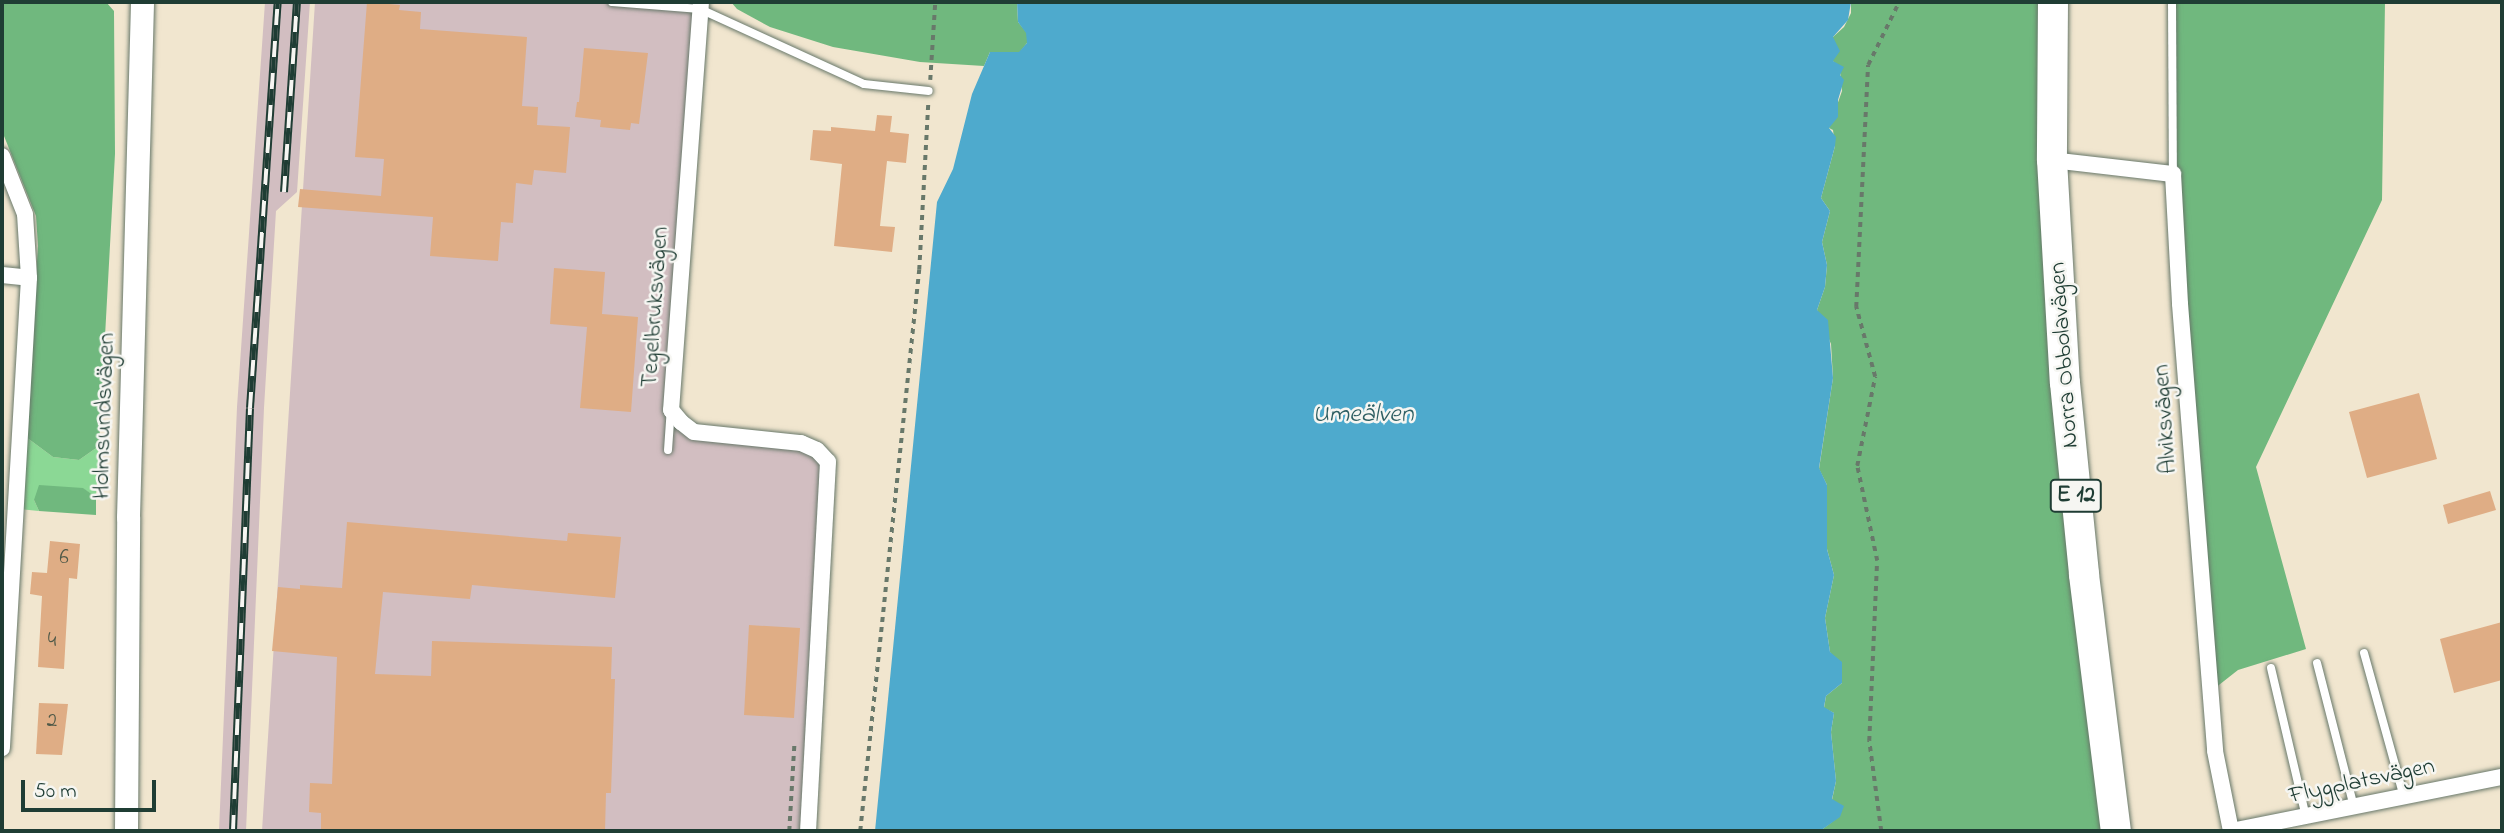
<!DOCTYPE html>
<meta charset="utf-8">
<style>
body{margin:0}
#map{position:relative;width:2504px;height:833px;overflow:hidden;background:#f1e6cf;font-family:"Indie Flower",sans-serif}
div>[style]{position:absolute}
.industrial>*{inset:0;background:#d2bec1}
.green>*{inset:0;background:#8bd895}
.forest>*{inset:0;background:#70b87e}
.water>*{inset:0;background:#4eaacd}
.building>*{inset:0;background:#dfad85}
.path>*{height:3.5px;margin-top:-1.75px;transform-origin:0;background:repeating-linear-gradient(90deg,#68786a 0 5px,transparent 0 10px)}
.roads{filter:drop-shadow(0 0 2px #68786a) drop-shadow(0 0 2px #68786a)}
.lane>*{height:8px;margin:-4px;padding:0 4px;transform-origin:4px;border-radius:4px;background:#fff}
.street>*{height:16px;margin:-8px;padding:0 8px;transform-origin:8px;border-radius:8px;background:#fff}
.secondary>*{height:23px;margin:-11.5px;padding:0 11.5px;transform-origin:11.5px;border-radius:11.5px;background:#fff}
.highway>*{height:30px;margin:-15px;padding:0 15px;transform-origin:15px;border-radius:15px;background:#fff}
.rail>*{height:8px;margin-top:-4px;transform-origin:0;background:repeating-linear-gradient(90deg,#f6f6f2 0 16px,#1f3d34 0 32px);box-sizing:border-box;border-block:2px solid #1f3d34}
span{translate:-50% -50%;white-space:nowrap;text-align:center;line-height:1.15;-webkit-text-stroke:5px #f6f6f2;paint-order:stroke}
.number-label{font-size:21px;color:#4f5948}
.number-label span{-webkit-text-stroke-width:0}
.shield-label span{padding:2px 5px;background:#f6f6f2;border:2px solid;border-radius:5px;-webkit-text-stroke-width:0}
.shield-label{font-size:23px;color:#1f3d34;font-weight:700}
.street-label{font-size:24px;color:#1f3d34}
.water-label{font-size:26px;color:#2d5e62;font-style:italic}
.frame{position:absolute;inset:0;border:4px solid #1f3d34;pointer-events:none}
.scale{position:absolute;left:21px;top:780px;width:135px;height:32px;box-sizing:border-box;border:4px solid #1f3d34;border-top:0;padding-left:9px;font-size:21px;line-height:24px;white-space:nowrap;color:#1f3d34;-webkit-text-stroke:5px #f6f6f2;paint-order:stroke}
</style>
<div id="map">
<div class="industrial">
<i style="clip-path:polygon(265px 2px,310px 2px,297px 192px,276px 211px,264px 408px,246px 831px,219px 831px,237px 407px)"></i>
<i style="clip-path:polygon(315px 2px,699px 2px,671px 409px,681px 422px,801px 443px,828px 462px,808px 831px,262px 831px)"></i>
</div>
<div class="green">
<i style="clip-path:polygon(26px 437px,53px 457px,79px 460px,99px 446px,96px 497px,82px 488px,34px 500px,39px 511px,19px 509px)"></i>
</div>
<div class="forest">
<i style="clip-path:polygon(2px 2px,106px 2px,114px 11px,115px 154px,99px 446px,79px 460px,53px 457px,26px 437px,38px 246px,36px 216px,2px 131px)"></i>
<i style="clip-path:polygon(731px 2px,1017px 2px,1018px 22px,1027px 33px,1027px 43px,1020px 52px,990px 52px,984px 66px,920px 62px,833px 47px,770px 27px,737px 9px)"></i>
<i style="clip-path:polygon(1851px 2px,2053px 2px,2052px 160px,2116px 831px,1820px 831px,1840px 816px,1832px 800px,1836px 781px,1831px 732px,1834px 713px,1824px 708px,1826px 696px,1842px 683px,1830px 652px,1825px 618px,1834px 575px,1827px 549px,1827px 485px,1819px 469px,1833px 378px,1831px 344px,1817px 310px,1825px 287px,1827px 265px,1822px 242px,1830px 211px,1821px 198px,1835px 146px,1833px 130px,1829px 128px,1842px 91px,1840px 71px,1833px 61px,1833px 37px,1844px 27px,1851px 13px)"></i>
<i style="clip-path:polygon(2172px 2px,2385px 2px,2382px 200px,2256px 467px,2306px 649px,2238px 670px,2210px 692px,2180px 304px)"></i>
<i style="clip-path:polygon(39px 485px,83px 488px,96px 497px,96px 515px,39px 511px,34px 500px)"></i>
</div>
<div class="water">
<i style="clip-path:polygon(1017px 2px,1851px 2px,1848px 20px,1833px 37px,1840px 51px,1833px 61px,1844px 67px,1840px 75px,1844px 80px,1838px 100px,1838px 117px,1829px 128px,1836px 137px,1835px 146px,1821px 198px,1830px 211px,1822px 242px,1827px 265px,1825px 287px,1817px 310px,1828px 320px,1833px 378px,1819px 468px,1827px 485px,1827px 549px,1834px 575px,1825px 618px,1830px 652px,1842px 662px,1842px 683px,1826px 696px,1824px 707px,1834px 713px,1831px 732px,1836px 781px,1832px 799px,1844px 806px,1840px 817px,1820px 831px,875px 831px,937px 202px,953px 169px,972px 94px,990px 52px,1019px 52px,1027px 43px,1026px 33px,1018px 22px)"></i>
</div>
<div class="building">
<i style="clip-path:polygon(367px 2px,400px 5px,399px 10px,421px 12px,420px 29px,527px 37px,522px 106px,538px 107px,537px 125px,570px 127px,566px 173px,534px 170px,532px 185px,516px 183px,513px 223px,501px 222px,498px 261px,430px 256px,433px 217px,298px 207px,300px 189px,381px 196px,384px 159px,355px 157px)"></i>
<i style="clip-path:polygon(584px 48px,648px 53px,639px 124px,631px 123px,630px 130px,600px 127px,601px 120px,575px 117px,577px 102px,579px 102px)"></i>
<i style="clip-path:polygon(877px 115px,892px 116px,890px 132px,909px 134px,906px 163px,887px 161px,880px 226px,895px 227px,892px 252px,834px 246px,842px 164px,810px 160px,813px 130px,831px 131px,831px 127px,875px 131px)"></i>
<i style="clip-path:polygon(554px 268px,605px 272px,602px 314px,638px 317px,631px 412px,580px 408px,587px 327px,550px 324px)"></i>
<i style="clip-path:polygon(2419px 393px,2437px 459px,2367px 478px,2349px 412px)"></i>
<i style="clip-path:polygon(2490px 491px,2496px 510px,2448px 524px,2443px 505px)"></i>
<i style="clip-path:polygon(347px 522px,567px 541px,568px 533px,621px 537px,615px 598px,472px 585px,470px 599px,383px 592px,375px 674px,431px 676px,432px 641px,612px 647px,611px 679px,615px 679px,611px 793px,606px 793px,605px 831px,321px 831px,321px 813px,309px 812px,310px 783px,332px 784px,337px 657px,272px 651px,278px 587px,300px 589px,300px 585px,342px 588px)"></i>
<i style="clip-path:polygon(50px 541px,80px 544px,77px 579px,69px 578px,64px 669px,38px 667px,42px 596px,30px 594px,32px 572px,47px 573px)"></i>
<i style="clip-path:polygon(2502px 622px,2502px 680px,2454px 693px,2440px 639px)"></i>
<i style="clip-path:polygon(749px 625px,800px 628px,794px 718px,744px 715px)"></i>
<i style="clip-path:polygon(39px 703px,68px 704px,62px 755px,36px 754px)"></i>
</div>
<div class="path">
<i style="left:930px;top:80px;width:78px;rotate:-86.3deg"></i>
<i style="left:789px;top:831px;width:85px;rotate:-86.6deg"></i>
<i style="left:860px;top:831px;width:564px;rotate:-84deg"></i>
<i style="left:919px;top:270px;width:168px;rotate:-86.9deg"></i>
<i style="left:1881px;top:831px;width:91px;rotate:-97.6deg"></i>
<i style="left:1869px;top:741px;width:180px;rotate:-87.5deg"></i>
<i style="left:1877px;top:561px;width:97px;rotate:-101.9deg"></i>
<i style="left:1857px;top:466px;width:91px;rotate:-78.6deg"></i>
<i style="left:1875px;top:377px;width:73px;rotate:-105.2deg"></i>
<i style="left:1856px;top:307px;width:242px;rotate:-87.2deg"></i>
<i style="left:1868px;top:65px;width:70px;rotate:-63.8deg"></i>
</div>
<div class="roads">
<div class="lane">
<i style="left:612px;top:2px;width:88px;rotate:4.5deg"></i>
<i style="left:700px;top:9px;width:180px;rotate:24.6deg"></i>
<i style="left:864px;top:84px;width:65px;rotate:6.1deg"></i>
<i style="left:2172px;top:2px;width:172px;rotate:89.7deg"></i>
<i style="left:668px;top:450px;width:39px;rotate:-86deg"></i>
<i style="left:2364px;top:653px;width:149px;rotate:74.5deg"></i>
<i style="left:2317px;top:663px;width:149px;rotate:75.6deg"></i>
<i style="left:2271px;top:668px;width:153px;rotate:76.8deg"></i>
</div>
<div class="street">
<i style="left:701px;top:2px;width:409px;rotate:94.2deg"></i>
<i style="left:671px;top:410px;width:16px;rotate:50deg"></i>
<i style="left:681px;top:422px;width:16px;rotate:38deg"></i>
<i style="left:694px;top:432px;width:108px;rotate:5.9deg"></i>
<i style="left:801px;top:443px;width:17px;rotate:24deg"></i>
<i style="left:817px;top:450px;width:16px;rotate:47deg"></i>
<i style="left:828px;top:462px;width:370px;rotate:93.1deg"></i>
<i style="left:2px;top:156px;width:62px;rotate:68.4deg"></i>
<i style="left:25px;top:214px;width:64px;rotate:86.4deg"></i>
<i style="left:29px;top:278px;width:471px;rotate:93.3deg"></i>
<i style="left:2052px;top:160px;width:122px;rotate:6.6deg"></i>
<i style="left:2173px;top:174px;width:130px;rotate:86.9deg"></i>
<i style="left:2180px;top:304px;width:448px;rotate:85.5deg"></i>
<i style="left:2215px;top:751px;width:82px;rotate:78.7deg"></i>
<i style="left:2px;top:275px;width:27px;rotate:6deg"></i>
<i style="left:2231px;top:831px;width:276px;rotate:-11.3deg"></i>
</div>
<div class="secondary">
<i style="left:126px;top:831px;width:314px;rotate:-89.6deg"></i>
<i style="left:128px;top:517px;width:515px;rotate:-88.44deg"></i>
</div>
<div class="highway">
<i style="left:2053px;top:2px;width:158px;rotate:90.4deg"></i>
<i style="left:2052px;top:160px;width:223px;rotate:86.7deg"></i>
<i style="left:2065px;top:383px;width:193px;rotate:84.3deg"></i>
<i style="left:2084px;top:575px;width:258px;rotate:82.9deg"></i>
</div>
</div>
<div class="rail">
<i style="left:284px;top:192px;width:190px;rotate:-86.1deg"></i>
<i style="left:233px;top:831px;width:423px;rotate:-87.7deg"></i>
<i style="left:250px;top:408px;width:407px;rotate:-86.1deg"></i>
</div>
<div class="number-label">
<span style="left:64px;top:558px">6</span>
<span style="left:52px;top:641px">4</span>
<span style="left:52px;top:721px">2</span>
</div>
<div class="shield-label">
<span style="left:2076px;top:496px">E 12</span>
</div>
<div class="street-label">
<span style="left:656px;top:307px;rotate:-86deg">Tegelbruksvägen</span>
<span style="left:2065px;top:355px;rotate:-94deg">Norra Obbolavägen</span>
<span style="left:105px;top:416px;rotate:-88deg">Holmsundsvägen</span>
<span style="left:2166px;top:419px;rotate:-94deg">Alviksvägen</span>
<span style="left:2362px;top:782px;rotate:-12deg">Flygplatsvägen</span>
</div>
<div class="water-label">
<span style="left:1363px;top:416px">Umeälven</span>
</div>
<div class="frame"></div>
<div class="scale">50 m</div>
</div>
